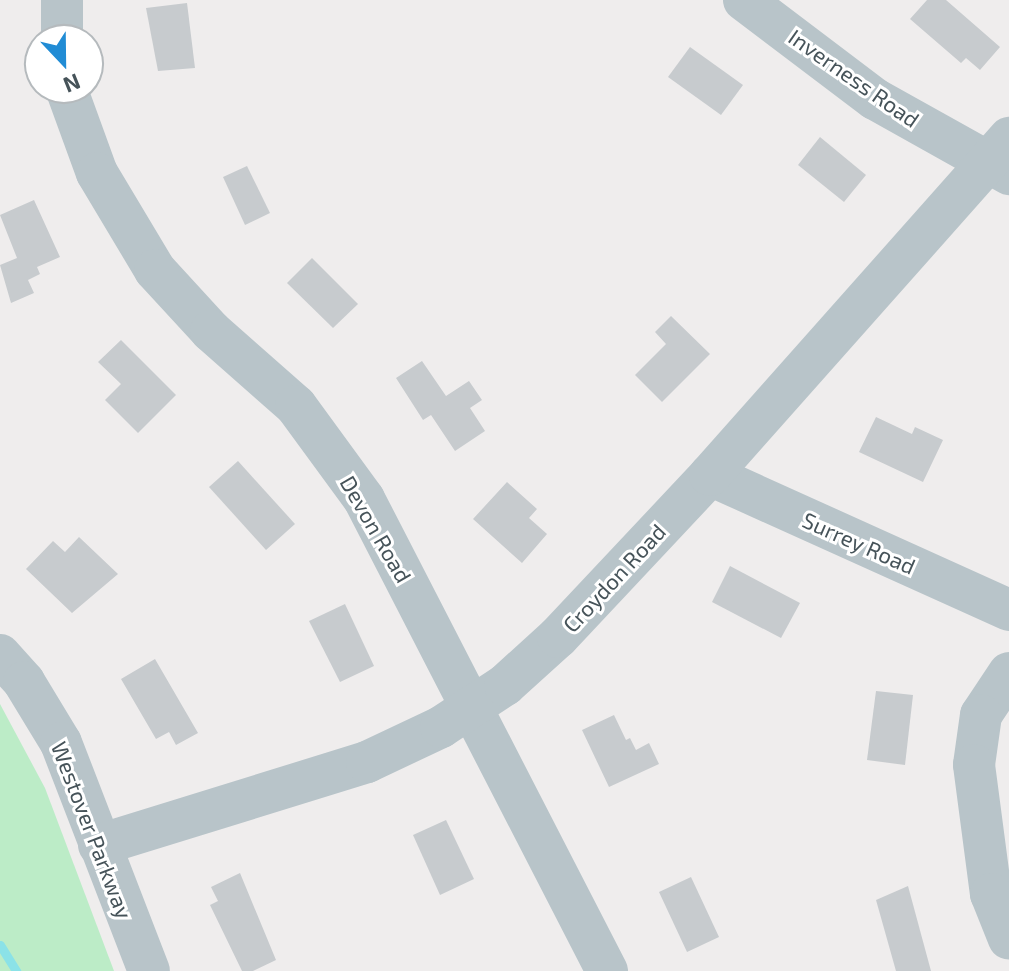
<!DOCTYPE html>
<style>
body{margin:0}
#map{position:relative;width:1009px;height:971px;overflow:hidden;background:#efeded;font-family:"Exo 2",sans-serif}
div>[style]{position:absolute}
.green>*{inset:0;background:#bcecc7}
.stream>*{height:9px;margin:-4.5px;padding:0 4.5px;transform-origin:4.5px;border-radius:4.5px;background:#8be2e7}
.building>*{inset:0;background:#c7cbce}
.minor>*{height:42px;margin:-21px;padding:0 21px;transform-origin:21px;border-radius:21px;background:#b8c4c9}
span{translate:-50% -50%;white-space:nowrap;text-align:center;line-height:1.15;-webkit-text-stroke:6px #fff;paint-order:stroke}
.street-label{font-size:22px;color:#465359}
.north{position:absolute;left:24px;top:24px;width:80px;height:80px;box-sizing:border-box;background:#fff;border:2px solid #b5babd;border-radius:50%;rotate:158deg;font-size:22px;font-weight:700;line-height:32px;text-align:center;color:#465359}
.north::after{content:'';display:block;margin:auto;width:28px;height:36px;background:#218cd5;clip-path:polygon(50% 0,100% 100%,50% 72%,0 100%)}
</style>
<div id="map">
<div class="green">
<i style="clip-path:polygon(0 704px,45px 788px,114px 971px,0 971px)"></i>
</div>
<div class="stream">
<i style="left:0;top:945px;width:31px;rotate:58deg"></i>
</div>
<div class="building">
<i style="clip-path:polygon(927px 0,946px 0,1000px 47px,980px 70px,966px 58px,961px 63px,910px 19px)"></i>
<i style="clip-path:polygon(187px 3px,195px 68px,158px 71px,146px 8px)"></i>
<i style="clip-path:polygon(690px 47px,743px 85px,721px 115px,668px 77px)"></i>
<i style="clip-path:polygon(820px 137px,866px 175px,844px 202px,798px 165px)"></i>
<i style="clip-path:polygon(247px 166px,270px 213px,245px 225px,223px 177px)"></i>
<i style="clip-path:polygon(34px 200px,60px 257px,37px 267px,40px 274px,28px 280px,34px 293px,11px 303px,0 265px,17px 258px,0 215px)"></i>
<i style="clip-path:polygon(312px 258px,358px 304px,333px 328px,287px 283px)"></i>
<i style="clip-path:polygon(671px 316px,710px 354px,662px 402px,635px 375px,666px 344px,655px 332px)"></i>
<i style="clip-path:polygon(121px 340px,176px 395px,138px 433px,105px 400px,121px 384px,98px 362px)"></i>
<i style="clip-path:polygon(422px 361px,446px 396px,469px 381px,482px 400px,470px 408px,485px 431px,455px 451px,431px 415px,423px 420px,396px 378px)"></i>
<i style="clip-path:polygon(876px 417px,912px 434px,915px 427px,943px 440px,923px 482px,859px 452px)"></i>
<i style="clip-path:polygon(238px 461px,295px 524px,266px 550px,209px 487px)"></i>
<i style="clip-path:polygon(507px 482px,537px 509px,529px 518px,547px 534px,522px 563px,473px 519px)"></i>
<i style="clip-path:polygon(79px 537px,118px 574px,72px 613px,26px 569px,53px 541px,65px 552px)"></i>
<i style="clip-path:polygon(730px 566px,800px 603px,781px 638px,712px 602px)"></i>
<i style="clip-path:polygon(345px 604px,374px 666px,340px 682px,309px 621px)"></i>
<i style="clip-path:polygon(155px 659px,198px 733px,176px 745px,169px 732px,156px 739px,121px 679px)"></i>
<i style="clip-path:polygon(876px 691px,913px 695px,905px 765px,867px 760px)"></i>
<i style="clip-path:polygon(614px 715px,626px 740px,630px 738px,636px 750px,649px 743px,659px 764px,609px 787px,582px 730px)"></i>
<i style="clip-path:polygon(446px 820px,474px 879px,440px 895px,413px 835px)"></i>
<i style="clip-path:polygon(240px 873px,276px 960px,253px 971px,242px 971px,210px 905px,218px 901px,211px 887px)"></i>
<i style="clip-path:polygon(691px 877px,719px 937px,687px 952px,659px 892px)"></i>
<i style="clip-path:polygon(908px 886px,931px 971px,896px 971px,876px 900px)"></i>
</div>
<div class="minor">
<i style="left:744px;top:0;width:164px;rotate:37.1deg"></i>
<i style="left:875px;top:99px;width:154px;rotate:29.2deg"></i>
<i style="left:62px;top:40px;width:40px;rotate:-90deg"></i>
<i style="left:66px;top:88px;width:90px;rotate:70deg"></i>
<i style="left:97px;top:173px;width:113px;rotate:59.1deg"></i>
<i style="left:155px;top:270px;width:83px;rotate:47.4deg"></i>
<i style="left:211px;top:331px;width:113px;rotate:41.4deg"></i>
<i style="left:296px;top:406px;width:115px;rotate:53.8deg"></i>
<i style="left:364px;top:499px;width:531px;rotate:62.76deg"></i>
<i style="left:710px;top:475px;width:328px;rotate:24.3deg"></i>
<i style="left:0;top:655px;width:36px;rotate:48deg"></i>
<i style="left:24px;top:682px;width:71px;rotate:58.8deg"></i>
<i style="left:61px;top:743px;width:244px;rotate:68.9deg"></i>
<i style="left:1009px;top:673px;width:50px;rotate:123.7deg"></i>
<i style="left:981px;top:715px;width:50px;rotate:98deg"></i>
<i style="left:974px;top:765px;width:130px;rotate:82.5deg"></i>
<i style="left:991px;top:894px;width:48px;rotate:68.2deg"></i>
<i style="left:99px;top:845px;width:281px;rotate:-17.2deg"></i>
<i style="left:367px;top:762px;width:82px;rotate:-25.3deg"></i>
<i style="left:441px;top:727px;width:77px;rotate:-33.3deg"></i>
<i style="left:505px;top:685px;width:72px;rotate:-42.2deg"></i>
<i style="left:558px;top:637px;width:222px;rotate:-46.8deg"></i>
<i style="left:710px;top:475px;width:451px;rotate:-48.4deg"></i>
</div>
<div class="street-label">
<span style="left:854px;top:78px;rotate:35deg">Inverness Road</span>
<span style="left:376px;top:529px;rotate:60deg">Devon Road</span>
<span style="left:859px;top:543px;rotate:24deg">Surrey Road</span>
<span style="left:614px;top:578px;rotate:-47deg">Croydon Road</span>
<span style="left:92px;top:830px;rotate:69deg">Westover Parkway</span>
</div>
<div class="north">N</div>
</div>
